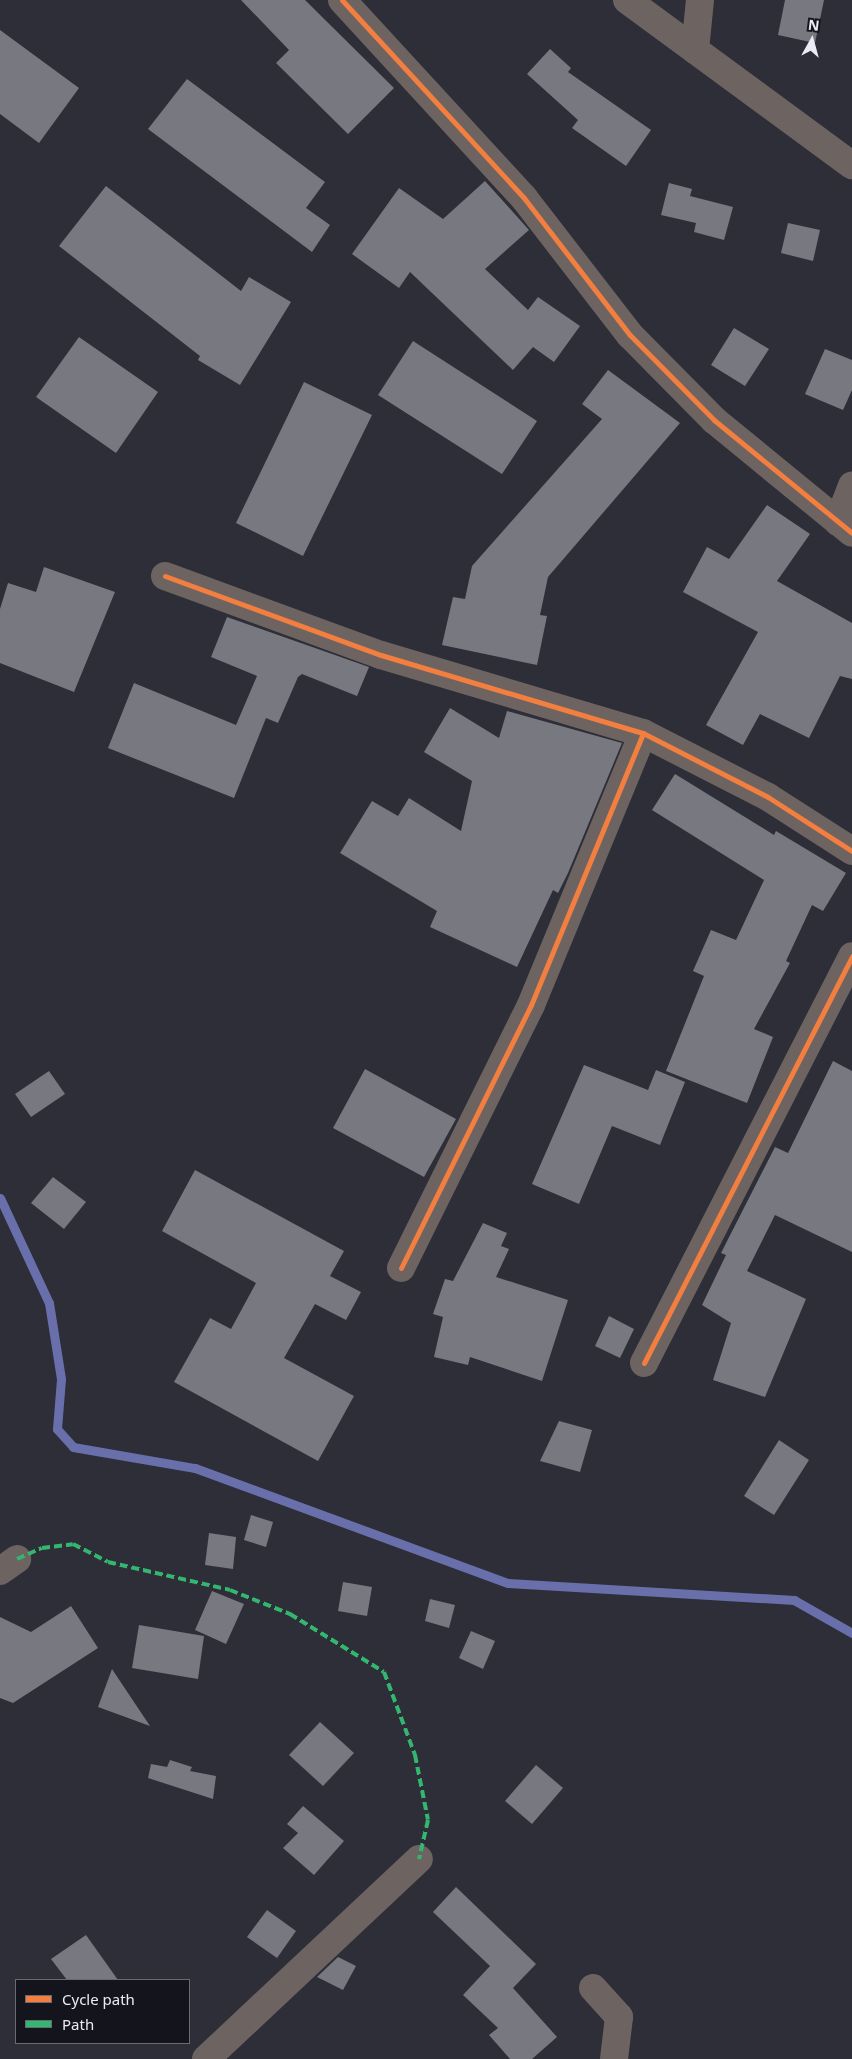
<!DOCTYPE html>
<style>
body{margin:0}
#map{position:relative;width:852px;height:2059px;overflow:hidden;background:#2d2e37;font-family:"Noto Sans",sans-serif}
div>[style]{position:absolute}
.stream>*{height:9px;margin:-4.5px;padding:0 4.5px;transform-origin:4.5px;border-radius:4.5px;background:#696fab}
.building>*{inset:0;background:#777880}
.street>*{height:28px;margin:-14px;padding:0 14px;transform-origin:14px;border-radius:14px;background:#6d6461}
.quiet>*{height:4px;margin-top:-2px;transform-origin:0;background:repeating-linear-gradient(90deg,#33b770 0 8px,transparent 0 12px)}
.cycleway>*{height:5px;margin:-2.5px;padding:0 2.5px;transform-origin:2.5px;border-radius:2.5px;background:#f27e40}
span{translate:-50% -50%;white-space:nowrap;text-align:center;line-height:1.15;-webkit-text-stroke:5px #13141c;paint-order:stroke}
.legend{position:absolute;left:15px;top:1979px;width:175px;height:65px;box-sizing:border-box;background:#13141c;border:1px solid #696a73;margin:0;padding:6px 9px;list-style:none;font-size:15px;color:#e9ebf5}
.legend li{display:flex;align-items:center;gap:10px;height:25px}
.legend b{width:25px;border:1px solid #696a73}
.north{position:absolute;left:787px;top:15px;width:50px;height:50px;-webkit-text-stroke:4px #13141c;paint-order:stroke;rotate:7deg;font-size:14px;font-weight:700;line-height:20px;text-align:center;color:#e9ebf5}
.north::after{content:'';display:block;margin:auto;width:18px;height:22px;background:#e9ebf5;clip-path:polygon(50% 0,100% 100%,50% 72%,0 100%)}
</style>
<div id="map">
<div class="stream">
<i style="left:0;top:1198px;width:116px;rotate:65deg"></i>
<i style="left:49px;top:1303px;width:77px;rotate:81deg"></i>
<i style="left:61px;top:1379px;width:50px;rotate:94.6deg"></i>
<i style="left:57px;top:1429px;width:24px;rotate:48deg"></i>
<i style="left:73px;top:1447px;width:124px;rotate:9.8deg"></i>
<i style="left:195px;top:1468px;width:333px;rotate:20.2deg"></i>
<i style="left:508px;top:1583px;width:287px;rotate:3.4deg"></i>
<i style="left:794px;top:1600px;width:67px;rotate:29.6deg"></i>
</div>
<div class="building">
<i style="clip-path:polygon(241px 0,305px 0,394px 88px,348px 134px,276px 63px,289px 50px)"></i>
<i style="clip-path:polygon(785px 0,824px 0,815px 43px,778px 35px)"></i>
<i style="clip-path:polygon(0 30px,79px 88px,39px 143px,0 114px)"></i>
<i style="clip-path:polygon(550px 49px,571px 68px,568px 72px,651px 130px,626px 166px,572px 128px,578px 120px,527px 74px)"></i>
<i style="clip-path:polygon(187px 79px,325px 182px,306px 208px,330px 225px,312px 252px,148px 129px)"></i>
<i style="clip-path:polygon(485px 181px,529px 230px,485px 269px,528px 310px,538px 297px,580px 326px,554px 362px,533px 347px,513px 370px,410px 272px,399px 288px,352px 254px,399px 188px,443px 219px)"></i>
<i style="clip-path:polygon(669px 183px,692px 189px,690px 196px,733px 207px,724px 240px,694px 232px,696px 223px,661px 215px)"></i>
<i style="clip-path:polygon(106px 186px,241px 291px,249px 277px,291px 302px,240px 385px,198px 360px,200px 356px,59px 246px)"></i>
<i style="clip-path:polygon(788px 223px,820px 230px,813px 261px,781px 253px)"></i>
<i style="clip-path:polygon(734px 328px,769px 349px,745px 386px,711px 365px)"></i>
<i style="clip-path:polygon(79px 337px,158px 392px,116px 453px,36px 397px)"></i>
<i style="clip-path:polygon(413px 341px,537px 421px,502px 474px,378px 395px)"></i>
<i style="clip-path:polygon(825px 349px,852px 360px,852px 390px,843px 410px,805px 394px)"></i>
<i style="clip-path:polygon(608px 370px,680px 423px,548px 577px,540px 615px,547px 616px,537px 665px,442px 645px,453px 597px,465px 599px,472px 566px,602px 419px,582px 404px)"></i>
<i style="clip-path:polygon(304px 382px,372px 415px,303px 556px,236px 523px)"></i>
<i style="clip-path:polygon(767px 505px,810px 534px,777px 581px,852px 623px,852px 679px,840px 676px,809px 738px,760px 714px,743px 745px,706px 725px,758px 632px,683px 592px,707px 547px,729px 559px)"></i>
<i style="clip-path:polygon(44px 567px,115px 592px,74px 692px,0 663px,0 609px,8px 583px,36px 592px)"></i>
<i style="clip-path:polygon(227px 617px,369px 667px,357px 696px,302px 674px,298px 677px,278px 723px,266px 718px,234px 798px,108px 748px,134px 683px,236px 725px,257px 676px,211px 657px)"></i>
<i style="clip-path:polygon(450px 708px,499px 738px,507px 711px,622px 743px,568px 873px,558px 893px,553px 890px,517px 967px,430px 927px,437px 911px,340px 853px,372px 801px,398px 816px,409px 798px,461px 831px,472px 781px,424px 752px)"></i>
<i style="clip-path:polygon(675px 774px,774px 835px,776px 831px,846px 873px,823px 911px,812px 905px,786px 961px,790px 963px,754px 1029px,773px 1037px,747px 1103px,666px 1071px,704px 976px,693px 971px,711px 930px,736px 940px,764px 880px,652px 810px)"></i>
<i style="clip-path:polygon(833px 1061px,852px 1071px,852px 1252px,775px 1215px,747px 1271px,806px 1299px,765px 1397px,713px 1380px,731px 1323px,702px 1305px,726px 1255px,721px 1253px,775px 1147px,788px 1153px)"></i>
<i style="clip-path:polygon(584px 1065px,648px 1090px,656px 1070px,685px 1082px,660px 1145px,612px 1126px,579px 1204px,532px 1184px)"></i>
<i style="clip-path:polygon(365px 1069px,456px 1119px,424px 1177px,333px 1128px)"></i>
<i style="clip-path:polygon(49px 1071px,65px 1094px,31px 1117px,15px 1094px)"></i>
<i style="clip-path:polygon(195px 1170px,344px 1251px,330px 1276px,361px 1292px,346px 1320px,315px 1304px,284px 1358px,354px 1396px,318px 1461px,174px 1382px,210px 1318px,231px 1329px,256px 1283px,162px 1231px)"></i>
<i style="clip-path:polygon(53px 1177px,86px 1202px,64px 1229px,31px 1203px)"></i>
<i style="clip-path:polygon(483px 1223px,507px 1233px,501px 1246px,509px 1249px,496px 1277px,568px 1300px,542px 1381px,470px 1357px,468px 1365px,434px 1357px,443px 1317px,433px 1314px,445px 1279px,453px 1281px)"></i>
<i style="clip-path:polygon(609px 1316px,634px 1329px,620px 1358px,595px 1346px)"></i>
<i style="clip-path:polygon(559px 1421px,592px 1430px,580px 1472px,540px 1461px)"></i>
<i style="clip-path:polygon(779px 1440px,809px 1460px,774px 1515px,744px 1496px)"></i>
<i style="clip-path:polygon(251px 1515px,273px 1522px,266px 1547px,244px 1540px)"></i>
<i style="clip-path:polygon(209px 1533px,236px 1537px,233px 1569px,205px 1565px)"></i>
<i style="clip-path:polygon(343px 1582px,372px 1587px,367px 1616px,338px 1611px)"></i>
<i style="clip-path:polygon(212px 1591px,244px 1604px,226px 1644px,195px 1630px)"></i>
<i style="clip-path:polygon(430px 1599px,455px 1605px,449px 1628px,425px 1621px)"></i>
<i style="clip-path:polygon(71px 1606px,98px 1648px,13px 1703px,0 1698px,0 1617px,31px 1632px)"></i>
<i style="clip-path:polygon(139px 1625px,204px 1636px,198px 1679px,132px 1668px)"></i>
<i style="clip-path:polygon(471px 1631px,495px 1641px,483px 1669px,459px 1658px)"></i>
<i style="clip-path:polygon(112px 1669px,150px 1726px,98px 1707px)"></i>
<i style="clip-path:polygon(320px 1722px,354px 1753px,323px 1786px,289px 1755px)"></i>
<i style="clip-path:polygon(170px 1760px,192px 1767px,190px 1771px,216px 1776px,213px 1799px,148px 1778px,151px 1764px,167px 1767px)"></i>
<i style="clip-path:polygon(536px 1765px,563px 1788px,532px 1824px,505px 1801px)"></i>
<i style="clip-path:polygon(303px 1806px,344px 1841px,314px 1875px,283px 1848px,298px 1833px,287px 1824px)"></i>
<i style="clip-path:polygon(456px 1887px,536px 1964px,513px 1988px,557px 2037px,532px 2059px,510px 2059px,489px 2035px,498px 2028px,463px 1995px,490px 1966px,433px 1912px)"></i>
<i style="clip-path:polygon(267px 1910px,296px 1931px,277px 1958px,247px 1937px)"></i>
<i style="clip-path:polygon(86px 1935px,118px 1980px,67px 1980px,51px 1959px)"></i>
<i style="clip-path:polygon(338px 1957px,356px 1966px,343px 1990px,317px 1977px)"></i>
</div>
<div class="street">
<i style="left:342px;top:0;width:269px;rotate:47.4deg"></i>
<i style="left:524px;top:198px;width:173px;rotate:52.3deg"></i>
<i style="left:630px;top:335px;width:120px;rotate:45.3deg"></i>
<i style="left:714px;top:420px;width:178px;rotate:39.3deg"></i>
<i style="left:627px;top:0;width:279px;rotate:36.3deg"></i>
<i style="left:695px;top:50px;width:50px;rotate:-84.3deg"></i>
<i style="left:838px;top:522px;width:39px;rotate:-69deg"></i>
<i style="left:165px;top:576px;width:230px;rotate:20.1deg"></i>
<i style="left:381px;top:655px;width:273px;rotate:16.6deg"></i>
<i style="left:643px;top:733px;width:140px;rotate:27.1deg"></i>
<i style="left:768px;top:797px;width:100px;rotate:32.7deg"></i>
<i style="left:401px;top:1268px;width:293px;rotate:-63.7deg"></i>
<i style="left:531px;top:1005px;width:294px;rotate:-67.6deg"></i>
<i style="left:644px;top:1363px;width:457px;rotate:-62.9deg"></i>
<i style="left:0;top:1571px;width:21px;rotate:-35deg"></i>
<i style="left:593px;top:1988px;width:39px;rotate:48deg"></i>
<i style="left:619px;top:2017px;width:42px;rotate:96.8deg"></i>
<i style="left:206px;top:2059px;width:292px;rotate:-43.2deg"></i>
</div>
<div class="quiet">
<i style="left:17px;top:1559px;width:27px;rotate:-24deg"></i>
<i style="left:42px;top:1548px;width:31px;rotate:-7deg"></i>
<i style="left:73px;top:1544px;width:39px;rotate:27deg"></i>
<i style="left:108px;top:1562px;width:125px;rotate:12.9deg"></i>
<i style="left:230px;top:1590px;width:65px;rotate:21.8deg"></i>
<i style="left:290px;top:1614px;width:110px;rotate:31.7deg"></i>
<i style="left:384px;top:1672px;width:89px;rotate:69.5deg"></i>
<i style="left:415px;top:1755px;width:66px;rotate:78.7deg"></i>
<i style="left:428px;top:1820px;width:40px;rotate:103deg"></i>
</div>
<div class="cycleway">
<i style="left:342px;top:0;width:269px;rotate:47.4deg"></i>
<i style="left:524px;top:198px;width:173px;rotate:52.3deg"></i>
<i style="left:630px;top:335px;width:120px;rotate:45.3deg"></i>
<i style="left:714px;top:420px;width:178px;rotate:39.3deg"></i>
<i style="left:165px;top:576px;width:230px;rotate:20.1deg"></i>
<i style="left:381px;top:655px;width:273px;rotate:16.6deg"></i>
<i style="left:643px;top:733px;width:140px;rotate:27.1deg"></i>
<i style="left:768px;top:797px;width:100px;rotate:32.7deg"></i>
<i style="left:401px;top:1268px;width:293px;rotate:-63.7deg"></i>
<i style="left:531px;top:1005px;width:294px;rotate:-67.6deg"></i>
<i style="left:644px;top:1363px;width:457px;rotate:-62.9deg"></i>
</div>
<ul class="legend">
<li><b style="height:6px;background:#f27e40"></b>Cycle path</li>
<li><b style="height:6px;background:#33b770"></b>Path</li>
</ul>
<div class="north">N</div>
</div>
